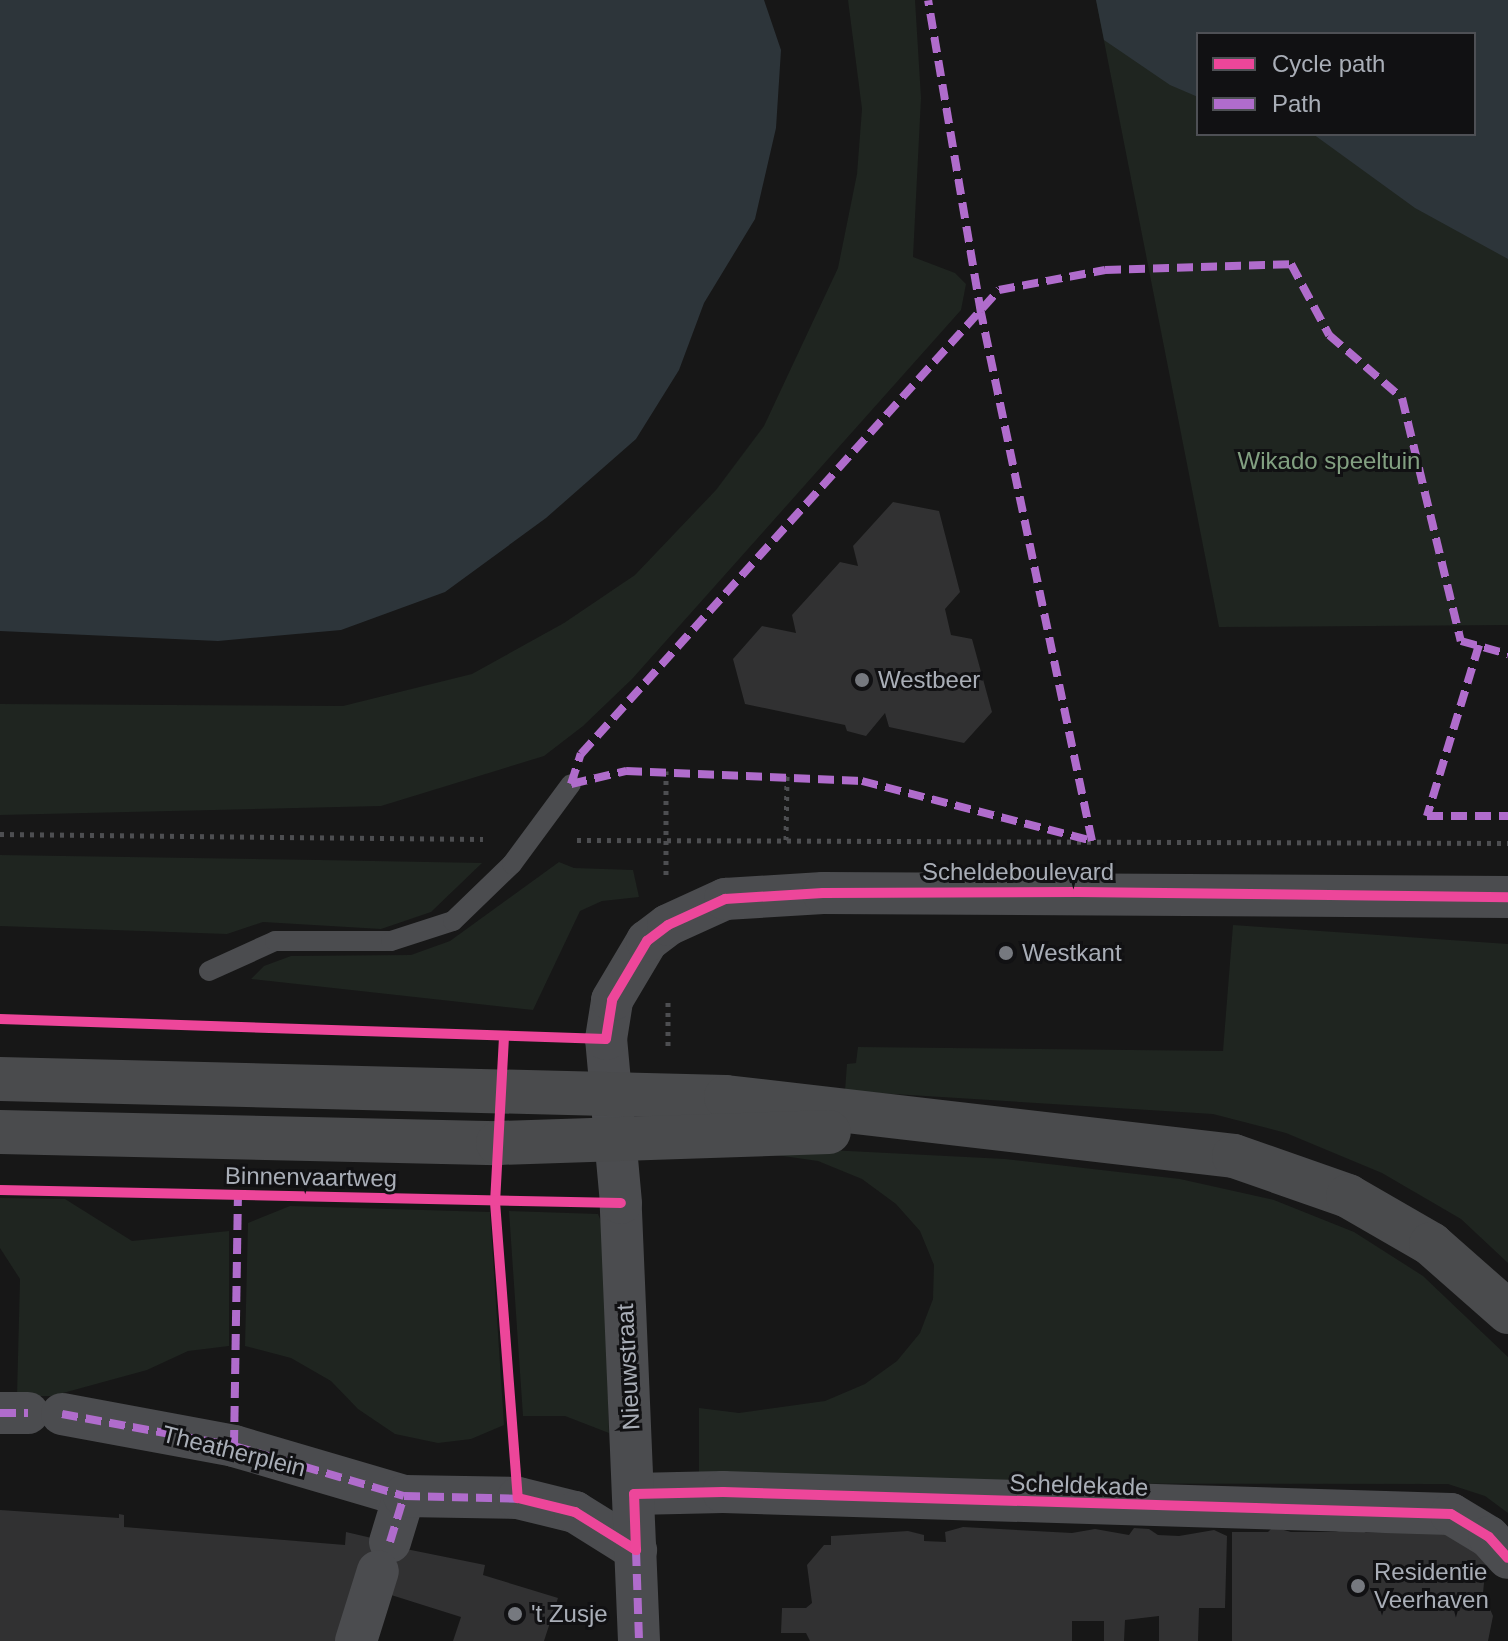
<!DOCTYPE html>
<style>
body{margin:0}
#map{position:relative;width:1508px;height:1641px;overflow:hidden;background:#171717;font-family:Helvetica,sans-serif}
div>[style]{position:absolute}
.green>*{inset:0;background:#1f2520}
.water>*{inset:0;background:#2d353a}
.building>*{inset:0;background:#313132}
.path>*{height:5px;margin-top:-2.5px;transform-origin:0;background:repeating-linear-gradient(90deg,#4d4e51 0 4px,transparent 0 10px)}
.lane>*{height:20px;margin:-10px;padding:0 10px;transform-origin:10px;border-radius:10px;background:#4b4c4f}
.street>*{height:42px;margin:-21px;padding:0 21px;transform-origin:21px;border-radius:21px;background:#4b4c4f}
.secondary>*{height:44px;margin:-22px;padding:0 22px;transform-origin:22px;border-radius:22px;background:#4a4b4d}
.quiet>*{height:8px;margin-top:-4px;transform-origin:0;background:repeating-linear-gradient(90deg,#b06ccc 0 16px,transparent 0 24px)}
.cycleway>*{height:10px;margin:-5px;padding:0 5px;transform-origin:5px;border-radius:5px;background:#ed469a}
.dots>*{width:22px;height:22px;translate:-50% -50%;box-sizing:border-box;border:4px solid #111113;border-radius:50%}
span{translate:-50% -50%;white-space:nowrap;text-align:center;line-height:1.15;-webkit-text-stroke:6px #111113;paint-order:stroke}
.park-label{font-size:24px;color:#82a081}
.poi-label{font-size:24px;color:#a9aeb7}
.left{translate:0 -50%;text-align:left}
.street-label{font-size:24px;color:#a9aeb7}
.legend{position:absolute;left:1196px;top:32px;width:280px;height:104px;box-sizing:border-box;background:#111113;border:2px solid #4e5055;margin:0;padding:10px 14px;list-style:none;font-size:24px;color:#a9aeb7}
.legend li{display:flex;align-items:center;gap:16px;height:40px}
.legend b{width:40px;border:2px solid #4e5055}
</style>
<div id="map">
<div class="green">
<i style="clip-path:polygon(848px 0,915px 0,921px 98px,913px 257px,955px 273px,966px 284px,961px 310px,632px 679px,583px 726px,544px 756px,381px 806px,0 815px,0 704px,343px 706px,472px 674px,564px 623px,635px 575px,716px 490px,764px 426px,838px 268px,857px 174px,862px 109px)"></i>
<i style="clip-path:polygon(evenodd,1096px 0,1508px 0,1508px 625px,1219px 627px,1096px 0,1198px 34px,1474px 34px,1474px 134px,1198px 134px,1198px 34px)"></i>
<i style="clip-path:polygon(0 855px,319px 860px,482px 863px,431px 912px,381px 929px,263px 922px,227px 934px,0 926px)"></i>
<i style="clip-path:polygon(559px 862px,574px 868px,633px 870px,639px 897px,602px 901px,580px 911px,533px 1010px,251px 979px,264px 966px,291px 956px,411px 955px,450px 941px)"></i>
<i style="clip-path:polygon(1233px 925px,1508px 944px,1508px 1263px,1461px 1219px,1382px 1173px,1286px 1133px,1213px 1114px,845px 1091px,847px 1064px,856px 1063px,858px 1047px,1223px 1051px)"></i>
<i style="clip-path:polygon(829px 1150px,1005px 1159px,1180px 1179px,1274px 1200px,1354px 1232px,1423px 1276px,1508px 1357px,1508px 1513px,1485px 1496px,1448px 1484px,699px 1483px,699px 1408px,739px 1413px,825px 1401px,865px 1384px,897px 1361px,920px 1333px,933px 1299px,934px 1265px,920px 1231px,896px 1204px,862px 1179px,818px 1161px,769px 1154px)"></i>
<i style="clip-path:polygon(0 1198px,65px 1199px,132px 1241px,229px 1231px,229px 1346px,188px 1351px,147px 1370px,52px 1396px,17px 1396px,20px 1279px,0 1248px)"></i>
<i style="clip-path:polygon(290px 1206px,490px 1212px,504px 1425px,471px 1439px,438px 1443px,395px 1434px,358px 1409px,331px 1381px,291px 1358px,245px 1346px,248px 1223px)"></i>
<i style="clip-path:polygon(509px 1211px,598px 1214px,603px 1226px,609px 1433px,565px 1416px,523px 1416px)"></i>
</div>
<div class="water">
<i style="clip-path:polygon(0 0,764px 0,781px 50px,776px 128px,755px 219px,704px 303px,679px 370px,636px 439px,546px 518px,445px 592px,341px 630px,218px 641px,0 631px)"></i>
<i style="clip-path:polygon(1096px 0,1508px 0,1508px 259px,1415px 208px,1313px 134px,1474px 134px,1474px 34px,1198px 34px,1198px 97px,1170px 85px,1104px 40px)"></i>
</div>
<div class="building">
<i style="clip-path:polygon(893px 502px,939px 511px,960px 592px,945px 609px,951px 635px,972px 639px,992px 712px,964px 743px,889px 727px,885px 713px,866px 736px,847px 731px,845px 725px,745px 704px,733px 659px,762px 626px,796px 633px,792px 615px,840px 562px,858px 566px,853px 546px)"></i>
<i style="clip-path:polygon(0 1510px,119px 1518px,119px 1514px,124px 1515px,124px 1527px,345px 1545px,346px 1532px,376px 1539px,342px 1641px,0 1641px)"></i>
<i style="clip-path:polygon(1354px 1526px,1366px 1533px,1459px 1533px,1486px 1563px,1483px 1593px,1493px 1616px,1488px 1641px,1232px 1641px,1232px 1532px,1268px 1532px,1273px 1527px,1291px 1532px,1336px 1532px)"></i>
<i style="clip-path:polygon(963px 1527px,1072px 1533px,1095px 1529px,1129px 1535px,1134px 1528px,1149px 1529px,1158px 1535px,1179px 1536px,1214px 1530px,1227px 1536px,1225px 1608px,1199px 1608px,1198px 1641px,1159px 1641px,1159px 1616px,1125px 1620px,1124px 1641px,1104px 1641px,1104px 1621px,1072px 1621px,1072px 1641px,810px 1641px,806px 1633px,781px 1633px,782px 1608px,806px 1608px,812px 1603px,807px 1565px,824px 1545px,831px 1545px,831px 1536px,908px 1531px,924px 1535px,924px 1541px,946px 1542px,945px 1532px)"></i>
<i style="clip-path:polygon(401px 1548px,485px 1565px,483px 1575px,558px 1598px,544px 1641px,453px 1641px,461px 1617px,388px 1594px)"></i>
</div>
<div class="path">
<i style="left:666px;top:771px;width:105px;rotate:90deg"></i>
<i style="left:0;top:834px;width:483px;rotate:0.6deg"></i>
<i style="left:577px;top:840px;width:931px;rotate:0.18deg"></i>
<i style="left:786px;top:840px;width:65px;rotate:-89.1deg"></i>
<i style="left:668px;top:1002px;width:46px;rotate:90deg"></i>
</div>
<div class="lane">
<i style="left:209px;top:971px;width:72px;rotate:-24.4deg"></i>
<i style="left:275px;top:941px;width:116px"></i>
<i style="left:391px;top:941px;width:65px;rotate:-17.9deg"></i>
<i style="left:453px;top:921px;width:82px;rotate:-44deg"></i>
<i style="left:512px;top:864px;width:99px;rotate:-53.6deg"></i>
</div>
<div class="street">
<i style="left:0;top:1413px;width:28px"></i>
<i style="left:62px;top:1414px;width:175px;rotate:10.5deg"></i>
<i style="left:234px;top:1446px;width:177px;rotate:16.4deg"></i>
<i style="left:634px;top:1494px;width:89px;rotate:-1.3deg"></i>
<i style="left:723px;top:1492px;width:728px;rotate:1.73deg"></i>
<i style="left:1451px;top:1514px;width:44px;rotate:31.2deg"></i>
<i style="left:1489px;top:1537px;width:28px;rotate:48deg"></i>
<i style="left:390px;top:1542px;width:48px;rotate:-73.1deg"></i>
<i style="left:404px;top:1496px;width:114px;rotate:1deg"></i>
<i style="left:518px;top:1498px;width:59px;rotate:13.8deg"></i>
<i style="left:575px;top:1512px;width:72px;rotate:31.9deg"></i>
<i style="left:356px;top:1641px;width:73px;rotate:-72.6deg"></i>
<i style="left:639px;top:1641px;width:438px;rotate:-92.4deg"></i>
<i style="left:621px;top:1203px;width:165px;rotate:-95.2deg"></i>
<i style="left:606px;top:1039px;width:39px;rotate:-81deg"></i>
<i style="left:612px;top:1000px;width:69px;rotate:-59.3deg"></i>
<i style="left:647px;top:941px;width:26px;rotate:-37deg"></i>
<i style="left:668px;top:925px;width:63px;rotate:-24.5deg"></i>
<i style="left:725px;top:899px;width:98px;rotate:-3.5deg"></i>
<i style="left:823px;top:893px;width:685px;rotate:0.33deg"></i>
</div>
<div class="secondary">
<i style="left:0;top:1079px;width:726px;rotate:1.42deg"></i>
<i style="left:726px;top:1097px;width:511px;rotate:6.62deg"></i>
<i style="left:1234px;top:1156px;width:121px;rotate:19.3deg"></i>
<i style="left:1348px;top:1196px;width:96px;rotate:30deg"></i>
<i style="left:1431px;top:1244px;width:103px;rotate:41.4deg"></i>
<i style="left:0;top:1132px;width:498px;rotate:1.3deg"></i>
<i style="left:498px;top:1143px;width:331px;rotate:-1.9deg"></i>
</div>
<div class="quiet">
<i style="left:1479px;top:645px;width:179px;rotate:106.9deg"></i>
<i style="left:1427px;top:816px;width:81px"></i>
<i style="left:571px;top:784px;width:32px;rotate:-72deg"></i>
<i style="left:581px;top:754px;width:625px;rotate:-47.99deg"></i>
<i style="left:999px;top:290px;width:108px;rotate:-10.7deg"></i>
<i style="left:1105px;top:270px;width:186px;rotate:-1.8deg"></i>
<i style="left:1291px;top:264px;width:81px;rotate:61.8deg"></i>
<i style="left:1329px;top:335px;width:96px;rotate:40.8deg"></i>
<i style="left:1402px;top:398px;width:250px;rotate:76.4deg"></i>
<i style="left:1461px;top:641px;width:49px;rotate:15.5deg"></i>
<i style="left:571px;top:784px;width:57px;rotate:-13.3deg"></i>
<i style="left:626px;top:771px;width:236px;rotate:2.4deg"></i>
<i style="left:862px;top:781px;width:238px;rotate:14.6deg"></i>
<i style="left:1092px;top:841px;width:540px;rotate:-101.87deg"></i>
<i style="left:981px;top:313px;width:317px;rotate:-99.6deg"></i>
<i style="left:0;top:1413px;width:28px"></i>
<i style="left:62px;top:1414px;width:175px;rotate:10.5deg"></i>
<i style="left:234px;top:1446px;width:177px;rotate:16.4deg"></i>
<i style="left:234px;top:1446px;width:251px;rotate:-89.1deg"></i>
<i style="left:390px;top:1542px;width:48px;rotate:-73.1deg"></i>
<i style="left:404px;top:1496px;width:120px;rotate:1.4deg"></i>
<i style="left:629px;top:1546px;width:8px;rotate:30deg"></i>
<i style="left:636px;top:1550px;width:91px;rotate:88.1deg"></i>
</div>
<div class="cycleway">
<i style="left:0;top:1019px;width:606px;rotate:1.89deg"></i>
<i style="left:606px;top:1039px;width:39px;rotate:-81deg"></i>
<i style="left:612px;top:1000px;width:69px;rotate:-59.3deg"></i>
<i style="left:647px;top:941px;width:26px;rotate:-37deg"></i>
<i style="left:668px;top:925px;width:63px;rotate:-24.5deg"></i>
<i style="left:725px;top:899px;width:98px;rotate:-3.5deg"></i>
<i style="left:823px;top:893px;width:255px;rotate:-0.2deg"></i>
<i style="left:1078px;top:892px;width:430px;rotate:0.7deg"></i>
<i style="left:504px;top:1037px;width:165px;rotate:93.1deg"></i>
<i style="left:495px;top:1202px;width:297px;rotate:85.6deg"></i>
<i style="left:518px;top:1498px;width:59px;rotate:13.8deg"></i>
<i style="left:575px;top:1512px;width:72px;rotate:31.9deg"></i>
<i style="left:0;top:1190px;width:621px;rotate:1.2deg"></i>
<i style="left:636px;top:1550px;width:56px;rotate:-92deg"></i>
<i style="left:634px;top:1494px;width:89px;rotate:-1.3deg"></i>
<i style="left:723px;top:1492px;width:728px;rotate:1.73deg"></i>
<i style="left:1451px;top:1514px;width:44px;rotate:31.2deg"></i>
<i style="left:1489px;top:1537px;width:28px;rotate:48deg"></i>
</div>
<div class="dots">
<i style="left:862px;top:680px;background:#76797f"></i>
<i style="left:1006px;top:953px;background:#76797f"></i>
<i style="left:1358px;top:1586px;background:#76797f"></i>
<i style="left:515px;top:1614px;background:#76797f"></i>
</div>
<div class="park-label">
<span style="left:1329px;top:461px">Wikado speeltuin</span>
</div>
<div class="poi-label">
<span class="left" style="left:878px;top:680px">Westbeer</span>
<span class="left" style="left:1022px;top:953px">Westkant</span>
<span class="left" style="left:1374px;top:1586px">Residentie<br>Veerhaven</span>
<span class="left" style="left:531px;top:1614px">'t Zusje</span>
</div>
<div class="street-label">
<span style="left:1018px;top:872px">Scheldeboulevard</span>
<span style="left:311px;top:1177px;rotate:1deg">Binnenvaartweg</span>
<span style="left:628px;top:1367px;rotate:-93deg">Nieuwstraat</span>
<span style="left:234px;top:1451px;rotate:14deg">Theatherplein</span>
<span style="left:1079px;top:1485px;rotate:2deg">Scheldekade</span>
</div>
<ul class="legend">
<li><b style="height:10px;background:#ed469a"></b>Cycle path</li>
<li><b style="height:10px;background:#b06ccc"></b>Path</li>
</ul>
</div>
